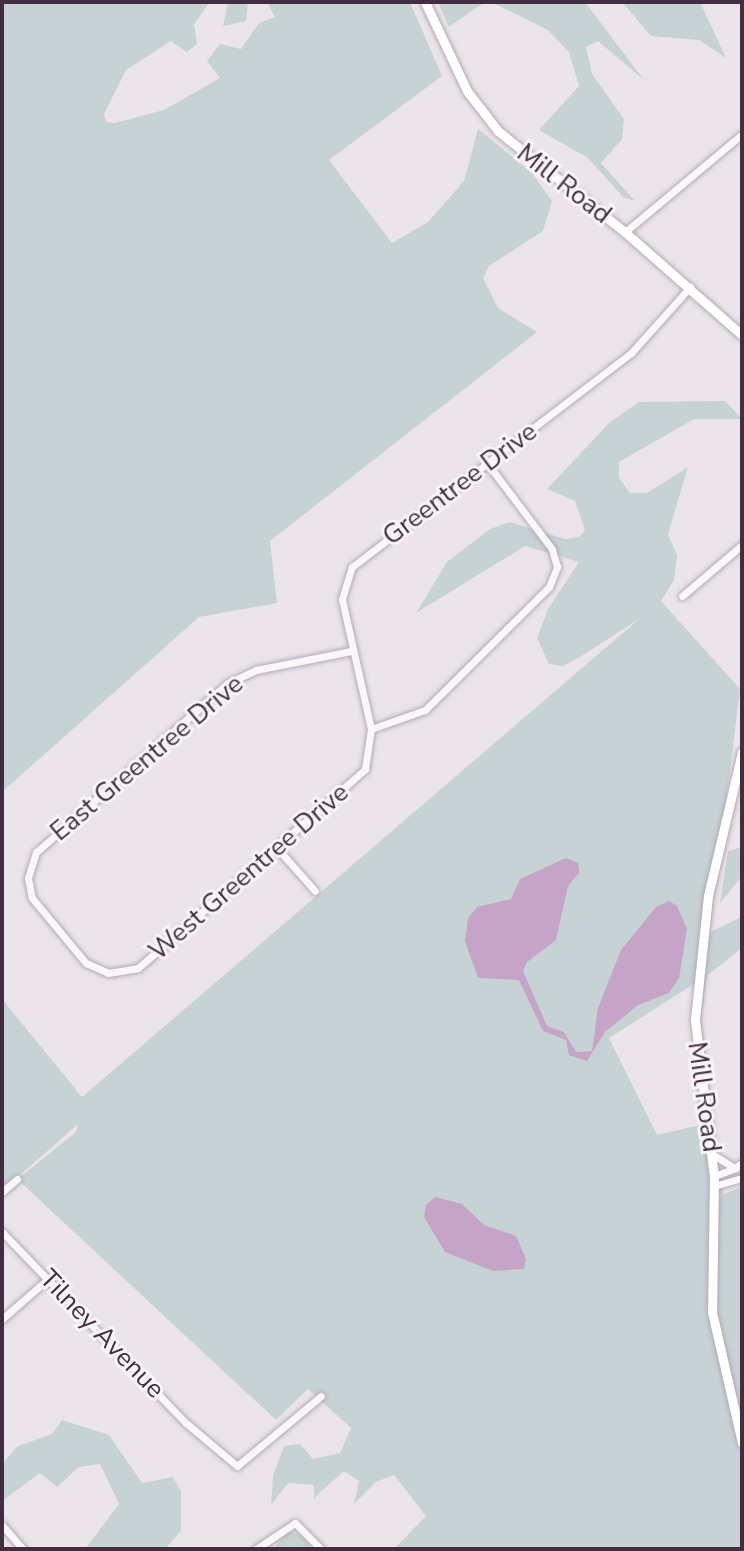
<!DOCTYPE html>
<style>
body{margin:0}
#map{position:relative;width:744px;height:1551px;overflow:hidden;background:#ebe5eb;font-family:"Nunito Sans",sans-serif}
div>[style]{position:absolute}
.green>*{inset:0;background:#c7d2d4}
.water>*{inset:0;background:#c6a4c7}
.roads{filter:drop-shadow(0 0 2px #b5aab4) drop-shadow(0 0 2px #b5aab4)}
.minor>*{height:7px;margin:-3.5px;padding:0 3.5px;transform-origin:3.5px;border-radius:3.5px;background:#faf7f9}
.major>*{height:9px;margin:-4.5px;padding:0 4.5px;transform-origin:4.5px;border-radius:4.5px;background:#fff}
span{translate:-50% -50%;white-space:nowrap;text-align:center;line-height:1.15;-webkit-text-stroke:6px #f8f4f8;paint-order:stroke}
.street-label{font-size:26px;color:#422e40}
.frame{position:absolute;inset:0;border:4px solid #422e40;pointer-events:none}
</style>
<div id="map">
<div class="green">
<i style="clip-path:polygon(2px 2px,210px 2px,194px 24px,197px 44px,187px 52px,171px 41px,126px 70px,104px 114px,106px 122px,115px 123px,164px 110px,220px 78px,207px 61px,220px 44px,241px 49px,259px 23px,275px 17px,267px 2px,410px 2px,442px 76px,329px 160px,392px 243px,428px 222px,464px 181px,478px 129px,532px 173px,552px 201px,543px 231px,489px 266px,483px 278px,498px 308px,537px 332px,270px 541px,277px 603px,199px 617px,2px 792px)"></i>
<i style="clip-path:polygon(228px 2px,248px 2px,246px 21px,223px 26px)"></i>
<i style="clip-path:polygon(438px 2px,485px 2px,449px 27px)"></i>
<i style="clip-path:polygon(491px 2px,585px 2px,644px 80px,598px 41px,586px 47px,592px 74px,624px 119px,622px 139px,601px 163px,635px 201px,623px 197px,588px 158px,539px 130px,579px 86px,569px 52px,548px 30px)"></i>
<i style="clip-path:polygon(622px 2px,700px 2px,726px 58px,699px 40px,651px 36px)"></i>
<i style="clip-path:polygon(evenodd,725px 401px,742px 419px,694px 419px,619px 462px,619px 478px,630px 493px,647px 493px,688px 467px,668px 534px,677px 556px,674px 580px,661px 601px,740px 689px,709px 940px,712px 931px,742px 917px,742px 948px,707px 976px,701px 1018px,723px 1194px,742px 1187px,742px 1549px,394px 1549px,426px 1516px,394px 1475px,376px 1482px,354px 1504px,359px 1481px,344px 1471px,314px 1498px,314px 1485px,288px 1483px,271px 1505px,273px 1476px,284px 1446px,300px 1444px,313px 1459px,340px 1453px,351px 1428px,308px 1389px,276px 1420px,17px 1179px,2px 1191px,2px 999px,82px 1097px,639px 619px,580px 657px,563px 666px,549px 664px,537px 638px,548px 609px,579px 562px,525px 546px,416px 613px,447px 562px,490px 529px,510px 522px,565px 539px,579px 537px,585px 530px,575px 501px,547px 489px,610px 422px,639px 402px,725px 401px,694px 984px,704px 1124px,657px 1135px,609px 1038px,694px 984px,725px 401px,78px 1124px,76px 1132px,19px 1178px,18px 1177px,78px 1124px)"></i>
<i style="clip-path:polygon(742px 847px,742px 876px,720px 903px,728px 851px)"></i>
<i style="clip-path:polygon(62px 1420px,109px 1435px,142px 1483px,173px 1477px,181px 1492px,181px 1531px,165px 1549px,85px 1549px,119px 1504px,100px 1464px,79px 1467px,57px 1487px,40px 1473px,2px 1501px,2px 1464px,18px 1446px,52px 1434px)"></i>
<i style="clip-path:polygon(288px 1531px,302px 1536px,312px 1549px,273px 1549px)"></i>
</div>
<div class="water">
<i style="clip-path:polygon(566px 858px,578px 863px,579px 873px,568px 886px,556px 940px,527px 962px,523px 971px,547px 1026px,564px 1032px,576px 1052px,592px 1051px,598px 1008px,621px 950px,656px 907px,669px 901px,677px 906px,687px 929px,679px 978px,669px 993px,638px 1005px,605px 1032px,587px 1061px,569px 1055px,566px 1040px,543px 1031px,519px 980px,478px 978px,465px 941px,468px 918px,477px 907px,511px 899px,520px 879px)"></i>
<i style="clip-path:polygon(435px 1197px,462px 1204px,484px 1225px,516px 1236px,526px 1259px,524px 1269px,493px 1271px,445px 1252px,424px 1217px,426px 1205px)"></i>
</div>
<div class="roads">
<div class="minor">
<i style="left:625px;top:232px;width:153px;rotate:-39.9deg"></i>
<i style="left:682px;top:596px;width:79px;rotate:-40.4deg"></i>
<i style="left:351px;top:651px;width:97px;rotate:168.7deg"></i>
<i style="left:256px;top:670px;width:31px;rotate:155deg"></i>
<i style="left:228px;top:683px;width:256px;rotate:138.6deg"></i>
<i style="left:36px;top:852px;width:27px;rotate:107deg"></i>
<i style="left:28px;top:878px;width:20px;rotate:79deg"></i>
<i style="left:32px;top:898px;width:85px;rotate:50.3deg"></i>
<i style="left:86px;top:963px;width:24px;rotate:24deg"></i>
<i style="left:108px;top:973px;width:30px;rotate:-9deg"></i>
<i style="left:138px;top:968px;width:302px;rotate:-41.2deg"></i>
<i style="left:365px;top:769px;width:40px;rotate:-81.5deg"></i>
<i style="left:371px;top:729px;width:133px;rotate:-102.6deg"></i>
<i style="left:342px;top:599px;width:34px;rotate:-73deg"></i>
<i style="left:352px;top:567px;width:352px;rotate:-37.5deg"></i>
<i style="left:631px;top:353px;width:89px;rotate:-48.2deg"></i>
<i style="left:371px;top:729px;width:57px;rotate:-19.4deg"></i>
<i style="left:425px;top:710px;width:175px;rotate:-44.8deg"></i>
<i style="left:549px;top:587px;width:22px;rotate:-68deg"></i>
<i style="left:557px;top:567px;width:19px;rotate:-106deg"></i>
<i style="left:552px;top:549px;width:108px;rotate:-127.1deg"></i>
<i style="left:277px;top:848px;width:57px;rotate:48.5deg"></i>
<i style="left:712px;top:1154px;width:26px;rotate:32deg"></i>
<i style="left:734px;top:1168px;width:9px;rotate:-32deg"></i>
<i style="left:714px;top:1176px;width:23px;rotate:-20deg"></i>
<i style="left:714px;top:1186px;width:29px;rotate:-16deg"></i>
<i style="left:2px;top:1192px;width:20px;rotate:-41deg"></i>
<i style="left:2px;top:1232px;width:265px;rotate:46.1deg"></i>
<i style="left:186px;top:1423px;width:67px;rotate:40.1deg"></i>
<i style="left:237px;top:1466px;width:109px;rotate:-39.8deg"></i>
<i style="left:2px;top:1319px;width:61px;rotate:-41deg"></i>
<i style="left:2px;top:1525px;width:32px;rotate:49deg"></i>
<i style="left:256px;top:1549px;width:47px;rotate:-33.7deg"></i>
<i style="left:295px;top:1523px;width:37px;rotate:45deg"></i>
</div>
<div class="major">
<i style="left:425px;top:2px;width:98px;rotate:64.7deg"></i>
<i style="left:467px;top:91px;width:51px;rotate:52.2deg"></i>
<i style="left:498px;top:131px;width:162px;rotate:38.5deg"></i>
<i style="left:625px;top:232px;width:156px;rotate:41.4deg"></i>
<i style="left:742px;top:752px;width:148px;rotate:103.3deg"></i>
<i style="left:708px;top:896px;width:125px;rotate:96deg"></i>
<i style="left:695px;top:1020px;width:157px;rotate:83.1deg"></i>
<i style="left:714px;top:1176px;width:136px;rotate:90.8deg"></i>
<i style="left:712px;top:1312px;width:134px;rotate:77.1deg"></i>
</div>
</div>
<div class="street-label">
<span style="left:564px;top:184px;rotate:38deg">Mill Road</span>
<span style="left:460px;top:484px;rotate:-37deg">Greentree Drive</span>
<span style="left:147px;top:758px;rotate:-40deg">East Greentree Drive</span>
<span style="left:249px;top:872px;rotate:-41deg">West Greentree Drive</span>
<span style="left:704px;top:1097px;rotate:82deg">Mill Road</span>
<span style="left:102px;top:1334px;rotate:46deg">Tilney Avenue</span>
</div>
<div class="frame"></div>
</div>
